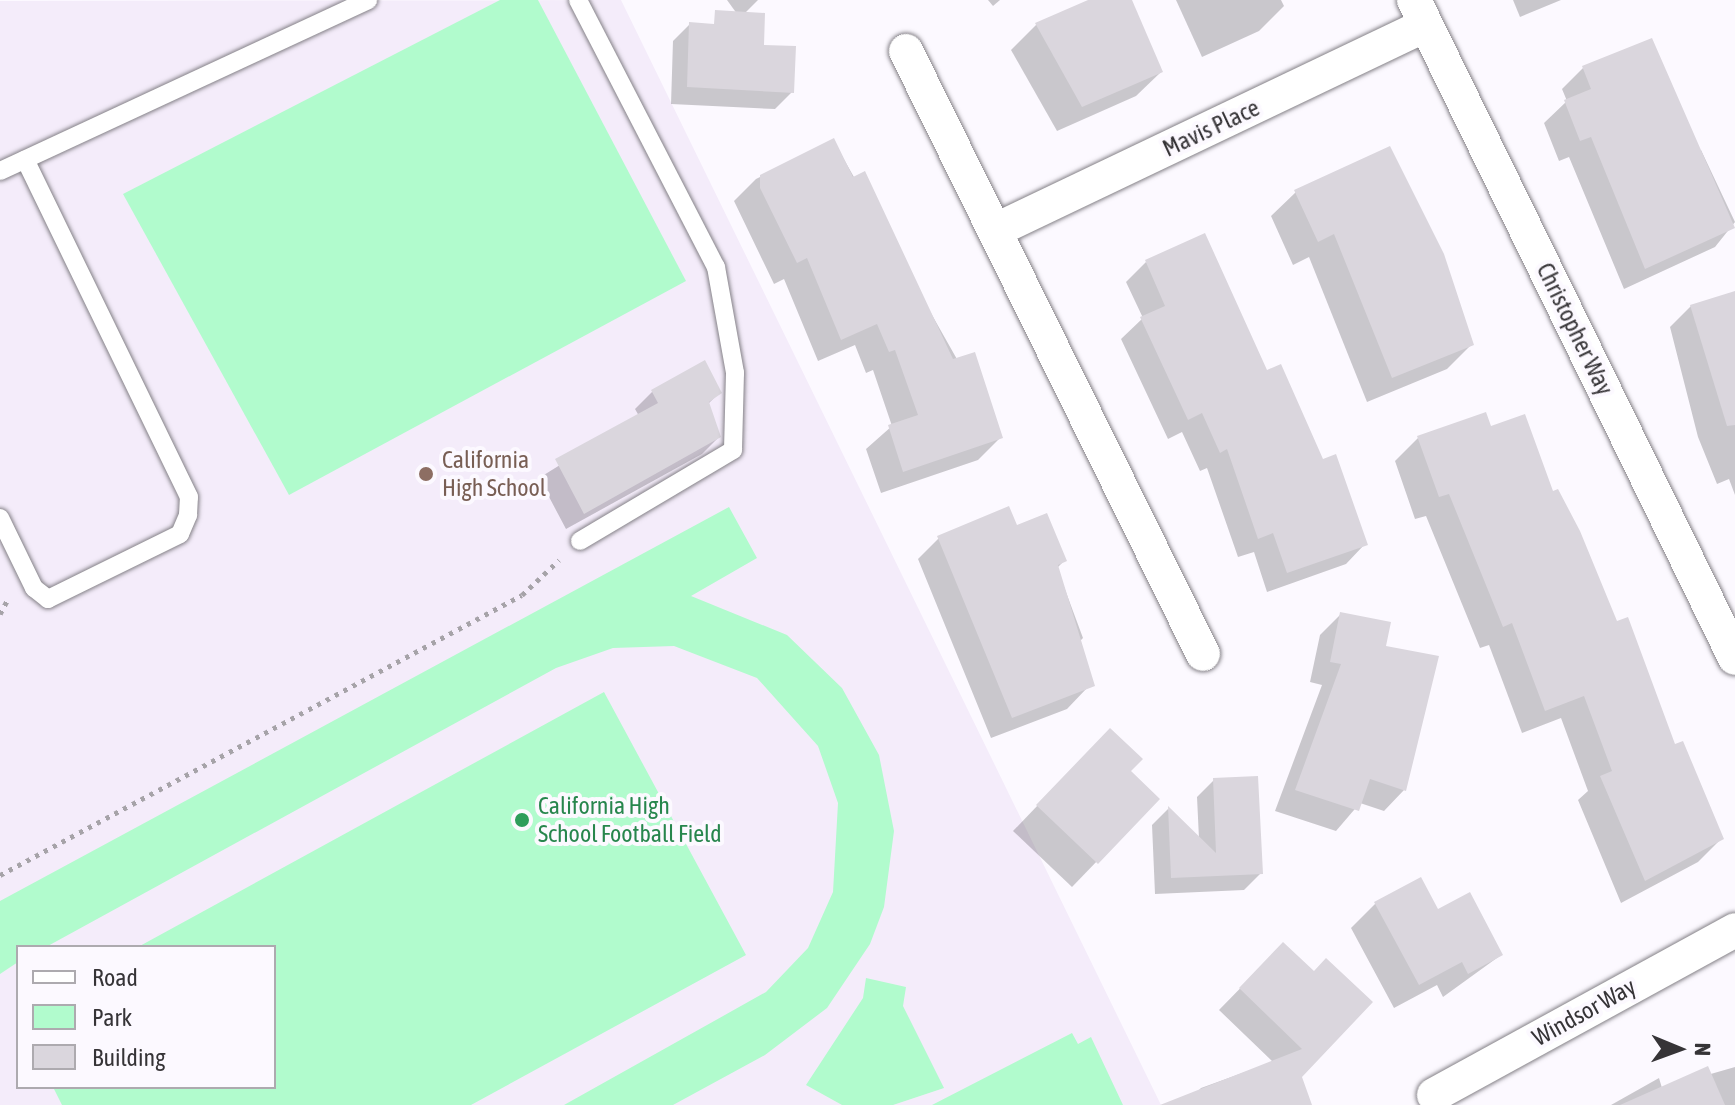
<!DOCTYPE html>
<style>
body{margin:0}
#map{position:relative;width:1735px;height:1105px;overflow:hidden;background:#fcf9ff;font-family:"Asap Condensed",sans-serif}
div>[style]{position:absolute}
.built>*{inset:0;background:#f4ecfa}
.green>*{inset:0;background:#b1fbcd}
.shadow>*{inset:0;background:#0003}
.building>*{inset:0;background:#dad6dd}
.path>*{height:5px;margin-top:-2.5px;transform-origin:0;background:repeating-linear-gradient(90deg,#a6a3a8 0 4px,transparent 0 10px)}
.roads{filter:drop-shadow(0 0 2px #848187) drop-shadow(0 0 2px #848187)}
.lane>*{height:18px;margin:-9px;padding:0 9px;transform-origin:9px;border-radius:9px;background:#fff}
.street>*{height:34px;margin:-17px;padding:0 17px;transform-origin:17px;border-radius:17px;background:#fff}
.dots>*{width:22px;height:22px;translate:-50% -50%;box-sizing:border-box;border:4px solid #fcf9ff;border-radius:50%}
span{translate:-50% -50%;white-space:nowrap;text-align:center;line-height:1.15;-webkit-text-stroke:8px #fcf9ff;paint-order:stroke}
.street-label{font-size:24px;color:#363437}
.education-label{font-size:24px;color:#785e54}
.left{translate:0 -50%;text-align:left}
.leisure-label{font-size:24px;color:#27864d}
.legend{position:absolute;left:16px;top:945px;width:260px;height:144px;box-sizing:border-box;background:#fcf9ff;border:2px solid #adaaaf;margin:0;padding:10px 14px;list-style:none;font-size:24px;color:#363437}
.legend li{display:flex;align-items:center;gap:16px;height:40px}
.legend b{width:40px;border:2px solid #adaaaf}
.north{position:absolute;left:1639px;top:1009px;width:80px;height:80px;-webkit-text-stroke:6px #fcf9ff;paint-order:stroke;rotate:91deg;font-size:22px;font-weight:700;line-height:32px;text-align:center;color:#363437}
.north::after{content:'';display:block;margin:auto;width:28px;height:36px;background:#363437;clip-path:polygon(50% 0,100% 100%,50% 72%,0 100%)}
</style>
<div id="map">
<div class="built">
<i style="clip-path:polygon(evenodd,621px 0,1161px 1105px,0 1105px,0 1px,621px 0,18px 947px,274px 947px,274px 1087px,18px 1087px,18px 947px)"></i>
</div>
<div class="green">
<i style="clip-path:polygon(500px 0,538px 0,686px 281px,289px 495px,123px 194px)"></i>
<i style="clip-path:polygon(729px 507px,757px 558px,691px 596px,787px 635px,842px 688px,879px 755px,894px 831px,884px 907px,870px 944px,827px 1008px,765px 1055px,673px 1105px,564px 1105px,766px 992px,808px 948px,833px 892px,838px 803px,818px 746px,757px 678px,674px 646px,613px 648px,556px 668px,46px 947px,18px 947px,18px 962px,0 974px,0 901px)"></i>
<i style="clip-path:polygon(604px 692px,746px 955px,471px 1105px,62px 1105px,53px 1087px,274px 1087px,274px 947px,138px 947px)"></i>
<i style="clip-path:polygon(866px 978px,906px 987px,903px 1006px,944px 1088px,893px 1105px,842px 1105px,806px 1085px,863px 998px)"></i>
<i style="clip-path:polygon(1072px 1033px,1078px 1044px,1091px 1037px,1123px 1105px,932px 1105px)"></i>
</div>
<div class="shadow">
<i style="clip-path:polygon(727px 0,758px 0,740px 18px)"></i>
<i style="clip-path:polygon(988px 0,1000px 0,993px 6px)"></i>
<i style="clip-path:polygon(1093px 0,1130px 0,1161px 72px,1136px 96px,1057px 131px,1011px 50px,1036px 25px)"></i>
<i style="clip-path:polygon(1176px 0,1281px 0,1284px 6px,1259px 31px,1202px 57px)"></i>
<i style="clip-path:polygon(1513px 0,1561px 0,1520px 17px)"></i>
<i style="clip-path:polygon(690px 24px,792px 92px,775px 109px,671px 104px,673px 41px)"></i>
<i style="clip-path:polygon(1583px 68px,1695px 153px,1701px 150px,1735px 222px,1715px 247px,1624px 289px,1569px 157px,1559px 161px,1544px 123px,1567px 101px,1562px 89px)"></i>
<i style="clip-path:polygon(833px 140px,1001px 437px,978px 460px,881px 493px,866px 449px,892px 426px,873px 370px,866px 373px,855px 345px,818px 361px,784px 279px,774px 284px,734px 201px,756px 179px)"></i>
<i style="clip-path:polygon(1296px 192px,1472px 344px,1447px 369px,1367px 402px,1309px 257px,1293px 265px,1271px 216px)"></i>
<i style="clip-path:polygon(1146px 262px,1266px 373px,1365px 544px,1346px 564px,1267px 592px,1254px 552px,1238px 557px,1207px 468px,1200px 471px,1182px 432px,1168px 439px,1121px 339px,1143px 318px,1126px 282px)"></i>
<i style="clip-path:polygon(1735px 293px,1735px 495px,1729px 479px,1717px 484px,1698px 437px,1670px 327px,1691px 306px)"></i>
<i style="clip-path:polygon(652px 392px,720px 392px,707px 405px,719px 437px,702px 454px,566px 529px,539px 478px,639px 416px,635px 409px)"></i>
<i style="clip-path:polygon(1490px 429px,1551px 494px,1721px 839px,1698px 862px,1621px 903px,1578px 800px,1588px 791px,1561px 718px,1522px 733px,1489px 645px,1480px 648px,1426px 516px,1415px 519px,1395px 461px,1418px 438px)"></i>
<i style="clip-path:polygon(1016px 528px,1064px 561px,1057px 568px,1083px 638px,1077px 644px,1088px 687px,1067px 709px,991px 738px,918px 559px,939px 538px)"></i>
<i style="clip-path:polygon(1341px 614px,1384px 647px,1404px 790px,1384px 811px,1360px 803px,1336px 831px,1275px 811px,1322px 685px,1310px 682px,1320px 635px)"></i>
<i style="clip-path:polygon(1086px 755px,1128px 771px,1157px 799px,1072px 887px,1013px 831px)"></i>
<i style="clip-path:polygon(1214px 780px,1261px 873px,1244px 890px,1155px 894px,1152px 825px,1168px 809px,1199px 839px,1197px 797px)"></i>
<i style="clip-path:polygon(1376px 903px,1437px 912px,1501px 955px,1443px 997px,1437px 985px,1394px 1008px,1351px 928px)"></i>
<i style="clip-path:polygon(1262px 966px,1314px 973px,1299px 1076px,1310px 1105px,1184px 1105px,1201px 1088px,1273px 1062px,1219px 1010px)"></i>
<i style="clip-path:polygon(1735px 1067px,1735px 1105px,1611px 1105px,1659px 1078px,1662px 1088px)"></i>
</div>
<div class="building">
<i style="clip-path:polygon(1088px 0,1132px 0,1163px 72px,1082px 107px,1035px 23px)"></i>
<i style="clip-path:polygon(715px 10px,765px 13px,764px 45px,796px 46px,794px 93px,687px 87px,689px 22px,714px 24px)"></i>
<i style="clip-path:polygon(1652px 38px,1735px 228px,1645px 269px,1591px 137px,1580px 141px,1564px 100px,1591px 89px,1582px 66px)"></i>
<i style="clip-path:polygon(834px 138px,853px 177px,865px 171px,953px 359px,975px 352px,1003px 438px,903px 472px,888px 425px,918px 415px,895px 350px,889px 352px,877px 324px,841px 340px,807px 258px,797px 263px,760px 188px,760px 175px)"></i>
<i style="clip-path:polygon(1390px 146px,1444px 254px,1474px 345px,1392px 378px,1334px 234px,1318px 242px,1294px 190px)"></i>
<i style="clip-path:polygon(1205px 233px,1267px 370px,1281px 364px,1323px 459px,1336px 454px,1368px 545px,1287px 573px,1273px 533px,1258px 539px,1227px 449px,1220px 453px,1202px 413px,1188px 420px,1140px 317px,1165px 306px,1145px 260px)"></i>
<i style="clip-path:polygon(1735px 291px,1735px 425px,1727px 426px,1690px 305px)"></i>
<i style="clip-path:polygon(705px 360px,722px 393px,709px 402px,721px 437px,584px 514px,555px 459px,658px 403px,651px 390px)"></i>
<i style="clip-path:polygon(1486px 412px,1491px 426px,1525px 414px,1553px 491px,1558px 489px,1580px 531px,1617px 621px,1628px 617px,1675px 744px,1683px 741px,1724px 839px,1645px 881px,1600px 776px,1612px 771px,1584px 696px,1545px 711px,1512px 623px,1503px 627px,1449px 494px,1439px 497px,1417px 436px)"></i>
<i style="clip-path:polygon(1009px 506px,1017px 525px,1047px 513px,1067px 561px,1058px 565px,1095px 686px,1012px 718px,937px 536px)"></i>
<i style="clip-path:polygon(1340px 612px,1391px 622px,1386px 646px,1439px 656px,1406px 791px,1370px 779px,1359px 811px,1295px 790px,1341px 664px,1330px 662px)"></i>
<i style="clip-path:polygon(1110px 728px,1143px 759px,1131px 771px,1160px 799px,1098px 864px,1036px 805px)"></i>
<i style="clip-path:polygon(1258px 776px,1263px 874px,1171px 878px,1168px 806px,1216px 853px,1213px 778px)"></i>
<i style="clip-path:polygon(1421px 877px,1438px 909px,1470px 892px,1503px 955px,1468px 974px,1462px 962px,1419px 985px,1374px 902px)"></i>
<i style="clip-path:polygon(1283px 942px,1314px 971px,1326px 958px,1373px 1002px,1302px 1077px,1312px 1105px,1160px 1105px,1302px 1049px,1239px 988px)"></i>
<i style="clip-path:polygon(1708px 1066px,1725px 1105px,1620px 1105px)"></i>
</div>
<div class="path">
<i style="left:0;top:614px;width:15px;rotate:-62deg"></i>
<i style="left:0;top:875px;width:592px;rotate:-28.21deg"></i>
<i style="left:522px;top:595px;width:51px;rotate:-43.4deg"></i>
</div>
<div class="roads">
<div class="lane">
<i style="left:578px;top:0;width:301px;rotate:62.7deg"></i>
<i style="left:716px;top:267px;width:108px;rotate:79.8deg"></i>
<i style="left:735px;top:373px;width:77px;rotate:91.5deg"></i>
<i style="left:733px;top:450px;width:178px;rotate:149.3deg"></i>
<i style="left:0;top:171px;width:406px;rotate:-24.9deg"></i>
<i style="left:0;top:518px;width:78px;rotate:64.1deg"></i>
<i style="left:34px;top:588px;width:18px;rotate:38deg"></i>
<i style="left:48px;top:599px;width:147px;rotate:-26.2deg"></i>
<i style="left:180px;top:534px;width:21px;rotate:-67deg"></i>
<i style="left:188px;top:515px;width:18px;rotate:-87deg"></i>
<i style="left:189px;top:497px;width:375px;rotate:-115.9deg"></i>
</div>
<div class="street">
<i style="left:1414px;top:0;width:732px;rotate:63.99deg"></i>
<i style="left:906px;top:51px;width:672px;rotate:63.78deg"></i>
<i style="left:996px;top:230px;width:476px;rotate:-25.5deg"></i>
<i style="left:1434px;top:1095px;width:343px;rotate:-28.7deg"></i>
</div>
</div>
<div class="dots">
<i style="left:426px;top:474px;background:#8d6e63"></i>
<i style="left:522px;top:820px;background:#2e9e5b"></i>
</div>
<div class="street-label">
<span style="left:1211px;top:128px;rotate:-25deg">Mavis Place</span>
<span style="left:1575px;top:329px;rotate:64deg">Christopher Way</span>
<span style="left:1584px;top:1012px;rotate:-29deg">Windsor Way</span>
</div>
<div class="education-label">
<span class="left" style="left:442px;top:474px">California<br>High School</span>
</div>
<div class="leisure-label">
<span class="left" style="left:538px;top:820px">California High<br>School Football Field</span>
</div>
<ul class="legend">
<li><b style="height:10px;background:#fff"></b>Road</li>
<li><b style="height:22px;background:#b1fbcd"></b>Park</li>
<li><b style="height:22px;background:#dad6dd"></b>Building</li>
</ul>
<div class="north">N</div>
</div>
